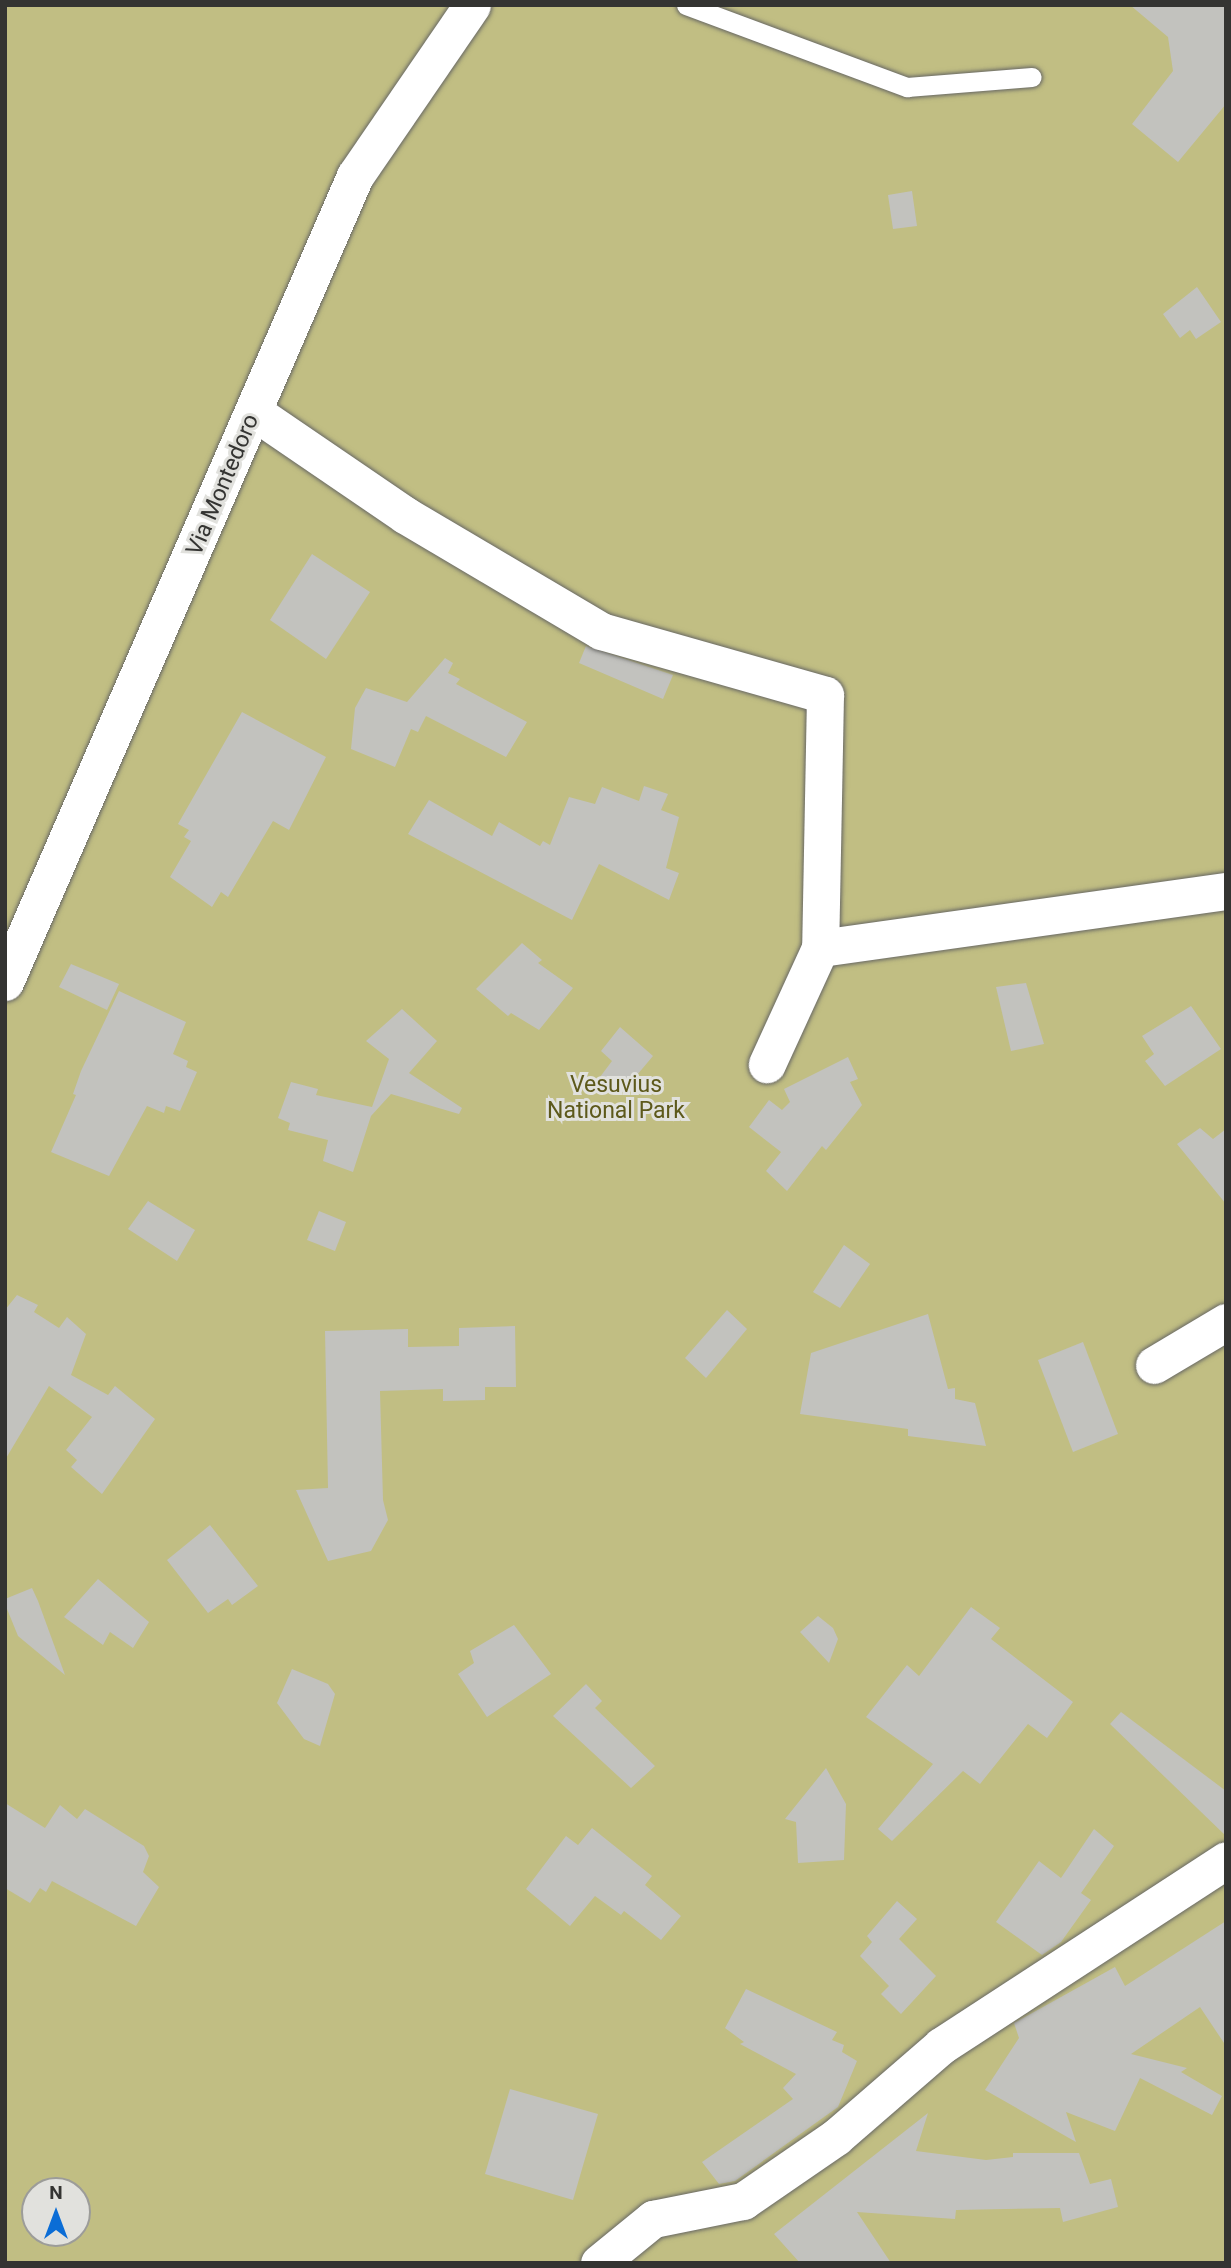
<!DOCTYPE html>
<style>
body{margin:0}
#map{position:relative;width:1231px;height:2268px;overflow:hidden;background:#e1e1dd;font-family:Roboto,sans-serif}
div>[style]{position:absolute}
.green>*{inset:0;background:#c1be83}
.building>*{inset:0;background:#c2c2be}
.roads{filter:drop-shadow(0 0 2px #676764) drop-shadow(0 0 2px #676764)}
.lane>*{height:19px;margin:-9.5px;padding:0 9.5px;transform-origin:9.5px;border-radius:9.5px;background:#fff}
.street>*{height:37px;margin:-18.5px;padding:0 18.5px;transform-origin:18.5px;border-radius:18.5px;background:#fff}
span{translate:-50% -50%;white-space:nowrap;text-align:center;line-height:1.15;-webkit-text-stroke:6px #e1e1dd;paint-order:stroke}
.street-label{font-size:23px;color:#343432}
.park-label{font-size:23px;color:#5d591b}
.frame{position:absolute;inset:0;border:7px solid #343432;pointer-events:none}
.north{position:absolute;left:21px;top:2177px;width:70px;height:70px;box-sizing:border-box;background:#e1e1dd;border:2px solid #9c9c99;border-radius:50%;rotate:0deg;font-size:19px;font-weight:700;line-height:28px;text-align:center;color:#343432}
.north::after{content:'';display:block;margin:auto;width:24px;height:32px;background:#0b6dd6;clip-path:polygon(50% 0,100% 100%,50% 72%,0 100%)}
</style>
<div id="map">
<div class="green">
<i style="clip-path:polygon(evenodd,5px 5px,1226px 5px,1226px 2263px,5px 2263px,5px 5px,35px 2191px,77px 2191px,77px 2233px,35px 2233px,35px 2191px)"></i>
</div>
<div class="building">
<i style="clip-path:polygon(1130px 5px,1226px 5px,1226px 104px,1178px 162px,1132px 124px,1173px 71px,1168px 37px)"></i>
<i style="clip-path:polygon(912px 191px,917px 226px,893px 229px,888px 195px)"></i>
<i style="clip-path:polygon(1197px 287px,1221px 322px,1196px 339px,1190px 330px,1180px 338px,1163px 314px)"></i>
<i style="clip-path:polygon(312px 554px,370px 592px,326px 659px,270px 620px)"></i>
<i style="clip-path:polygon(586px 646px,673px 675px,663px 699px,579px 663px)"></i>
<i style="clip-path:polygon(445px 658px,453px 663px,448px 673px,460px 679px,456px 684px,527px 722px,506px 757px,426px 716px,418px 732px,411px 729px,395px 767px,351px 749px,355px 708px,366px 688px,407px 702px)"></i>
<i style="clip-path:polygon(242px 712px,326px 757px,289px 830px,273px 821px,228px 897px,221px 892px,212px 907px,170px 877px,191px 841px,184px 837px,189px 830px,178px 824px)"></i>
<i style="clip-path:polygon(644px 786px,668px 794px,661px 810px,679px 817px,666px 868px,679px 873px,669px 900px,599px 864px,572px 920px,408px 834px,429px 800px,492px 836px,499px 822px,540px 846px,543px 841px,550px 845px,569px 797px,595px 804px,602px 787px,639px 801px)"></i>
<i style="clip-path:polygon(522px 943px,542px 960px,538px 963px,573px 988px,539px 1030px,511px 1013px,508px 1016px,476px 989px)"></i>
<i style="clip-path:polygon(71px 964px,119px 984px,107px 1010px,59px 987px)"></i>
<i style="clip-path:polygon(1026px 983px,1044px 1044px,1011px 1051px,996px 987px)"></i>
<i style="clip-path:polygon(119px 991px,186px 1022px,173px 1054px,188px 1061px,186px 1067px,197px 1072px,180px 1111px,166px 1106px,164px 1113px,147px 1106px,109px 1176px,51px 1152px,76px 1095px,73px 1094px,81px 1071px)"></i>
<i style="clip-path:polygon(1191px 1006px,1221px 1049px,1165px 1086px,1145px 1061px,1154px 1054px,1142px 1036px)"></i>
<i style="clip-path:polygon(402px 1009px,437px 1041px,409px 1073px,462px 1108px,459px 1114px,391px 1094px,371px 1116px,353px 1172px,323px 1161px,328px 1140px,288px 1130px,290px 1123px,278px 1118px,291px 1082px,318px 1089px,316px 1095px,372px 1107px,389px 1059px,366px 1041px)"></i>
<i style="clip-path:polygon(620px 1027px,653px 1056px,621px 1094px,600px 1077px,612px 1061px,601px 1051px)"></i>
<i style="clip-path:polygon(848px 1057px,858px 1079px,850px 1082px,862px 1105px,826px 1150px,822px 1146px,787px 1191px,766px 1171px,781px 1152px,749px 1127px,769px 1100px,782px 1110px,790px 1102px,784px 1089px)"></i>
<i style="clip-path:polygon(1200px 1128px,1213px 1139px,1226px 1129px,1226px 1204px,1177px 1144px)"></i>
<i style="clip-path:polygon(148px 1201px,195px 1230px,177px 1261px,128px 1229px)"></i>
<i style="clip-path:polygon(319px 1211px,346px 1222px,335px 1251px,307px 1240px)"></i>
<i style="clip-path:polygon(844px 1245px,870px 1264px,840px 1308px,813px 1292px)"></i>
<i style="clip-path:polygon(17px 1295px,38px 1305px,34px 1312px,59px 1328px,67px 1317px,86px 1334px,71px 1375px,108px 1395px,115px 1386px,155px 1419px,102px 1494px,71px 1467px,77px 1460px,66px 1450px,92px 1417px,49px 1386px,5px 1460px,5px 1310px)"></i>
<i style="clip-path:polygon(727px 1310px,747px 1329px,706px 1378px,685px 1358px)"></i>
<i style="clip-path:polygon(928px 1314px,948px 1389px,955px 1388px,955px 1399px,975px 1403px,986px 1446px,908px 1436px,908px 1429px,800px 1414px,811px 1353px)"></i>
<i style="clip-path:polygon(515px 1326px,516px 1387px,485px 1387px,485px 1400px,443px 1401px,443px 1389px,380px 1391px,383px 1500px,388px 1520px,371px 1551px,328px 1561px,296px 1490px,328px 1488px,325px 1331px,408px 1329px,408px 1347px,459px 1346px,459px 1328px)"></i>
<i style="clip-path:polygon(1083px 1342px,1118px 1434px,1073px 1452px,1038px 1360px)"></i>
<i style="clip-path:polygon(210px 1525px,258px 1586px,232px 1605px,228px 1599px,208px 1613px,167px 1560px)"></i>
<i style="clip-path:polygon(98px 1579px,149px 1622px,133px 1648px,110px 1632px,103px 1645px,64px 1617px)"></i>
<i style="clip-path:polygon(32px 1588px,38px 1601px,65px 1675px,18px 1636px,5px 1604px,5px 1599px)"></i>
<i style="clip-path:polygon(971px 1607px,1000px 1628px,991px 1639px,1073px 1702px,1047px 1738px,1028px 1724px,980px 1784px,963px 1771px,892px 1841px,878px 1829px,933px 1764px,866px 1717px,907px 1665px,919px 1676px)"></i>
<i style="clip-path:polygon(818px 1616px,833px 1628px,838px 1639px,829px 1663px,800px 1632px)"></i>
<i style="clip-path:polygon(514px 1625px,551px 1674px,487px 1717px,458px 1674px,474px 1663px,470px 1651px)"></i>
<i style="clip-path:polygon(292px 1669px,328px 1684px,335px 1694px,320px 1746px,304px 1739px,277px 1703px)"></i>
<i style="clip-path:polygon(586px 1684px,602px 1701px,595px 1708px,655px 1766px,631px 1788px,553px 1716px)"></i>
<i style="clip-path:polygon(1121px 1712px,1226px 1791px,1226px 1836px,1110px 1724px)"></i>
<i style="clip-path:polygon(826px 1768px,846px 1804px,844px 1860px,798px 1863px,796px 1822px,785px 1819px)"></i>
<i style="clip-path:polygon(5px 1803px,45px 1828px,60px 1805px,77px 1819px,85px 1809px,144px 1846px,149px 1856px,143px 1872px,159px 1887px,136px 1926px,52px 1881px,46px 1892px,40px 1888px,30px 1903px,5px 1888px)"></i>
<i style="clip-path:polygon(592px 1828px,652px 1876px,645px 1885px,681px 1916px,661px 1940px,624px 1911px,621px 1915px,595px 1896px,570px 1926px,526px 1889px,566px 1836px,578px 1845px)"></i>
<i style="clip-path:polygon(1094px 1829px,1114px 1846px,1081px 1893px,1091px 1900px,1061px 1942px,1042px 1955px,996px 1922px,1039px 1861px,1061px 1878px)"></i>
<i style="clip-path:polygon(897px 1901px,917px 1919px,899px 1939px,936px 1976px,901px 2014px,881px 1994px,889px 1986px,860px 1956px,872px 1942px,867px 1936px)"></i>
<i style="clip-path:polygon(1226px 1921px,1226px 2046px,1200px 2007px,1131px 2054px,1187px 2068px,1181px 2072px,1222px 2096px,1212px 2115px,1140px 2078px,1115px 2131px,1066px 2112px,1076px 2142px,985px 2090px,1019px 2038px,1014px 2023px,1115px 1967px,1125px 1986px)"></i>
<i style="clip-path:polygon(746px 1989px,837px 2032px,832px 2040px,844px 2045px,842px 2052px,857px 2061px,838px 2107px,735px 2181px,719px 2184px,702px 2162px,793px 2099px,783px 2088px,796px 2074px,740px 2044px,744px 2042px,725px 2028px)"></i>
<i style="clip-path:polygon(510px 2089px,598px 2114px,573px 2200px,485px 2174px)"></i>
<i style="clip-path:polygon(928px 2113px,916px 2151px,986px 2160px,1013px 2157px,1013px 2153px,1079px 2153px,1090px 2184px,1111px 2179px,1118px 2207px,1063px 2222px,1060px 2208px,956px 2210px,955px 2219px,857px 2212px,891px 2263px,800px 2263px,774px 2234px)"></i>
</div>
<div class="roads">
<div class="lane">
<i style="left:686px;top:5px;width:236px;rotate:20.4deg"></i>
<i style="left:907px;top:87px;width:125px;rotate:-4.6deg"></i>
</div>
<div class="street">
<i style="left:254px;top:412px;width:183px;rotate:34.3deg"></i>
<i style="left:405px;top:515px;width:228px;rotate:30.6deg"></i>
<i style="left:601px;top:631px;width:233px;rotate:15.9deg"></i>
<i style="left:825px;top:695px;width:253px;rotate:91.1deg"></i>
<i style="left:820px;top:948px;width:128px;rotate:114.6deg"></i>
<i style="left:820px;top:948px;width:410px;rotate:-8deg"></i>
<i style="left:5px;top:982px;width:879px;rotate:-66.53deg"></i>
<i style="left:355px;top:176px;width:207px;rotate:-55.6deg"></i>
<i style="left:1154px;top:1365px;width:84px;rotate:-30.8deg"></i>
<i style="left:599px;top:2263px;width:70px;rotate:-39.2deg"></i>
<i style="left:653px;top:2219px;width:92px;rotate:-11.3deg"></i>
<i style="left:743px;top:2201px;width:113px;rotate:-34.5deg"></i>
<i style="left:836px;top:2137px;width:139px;rotate:-40.9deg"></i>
<i style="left:941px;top:2046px;width:340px;rotate:-33.1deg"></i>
</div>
</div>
<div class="street-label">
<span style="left:223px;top:485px;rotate:-67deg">Via Montedoro</span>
</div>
<div class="park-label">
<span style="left:616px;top:1098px">Vesuvius<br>National Park</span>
</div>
<div class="frame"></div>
<div class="north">N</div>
</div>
